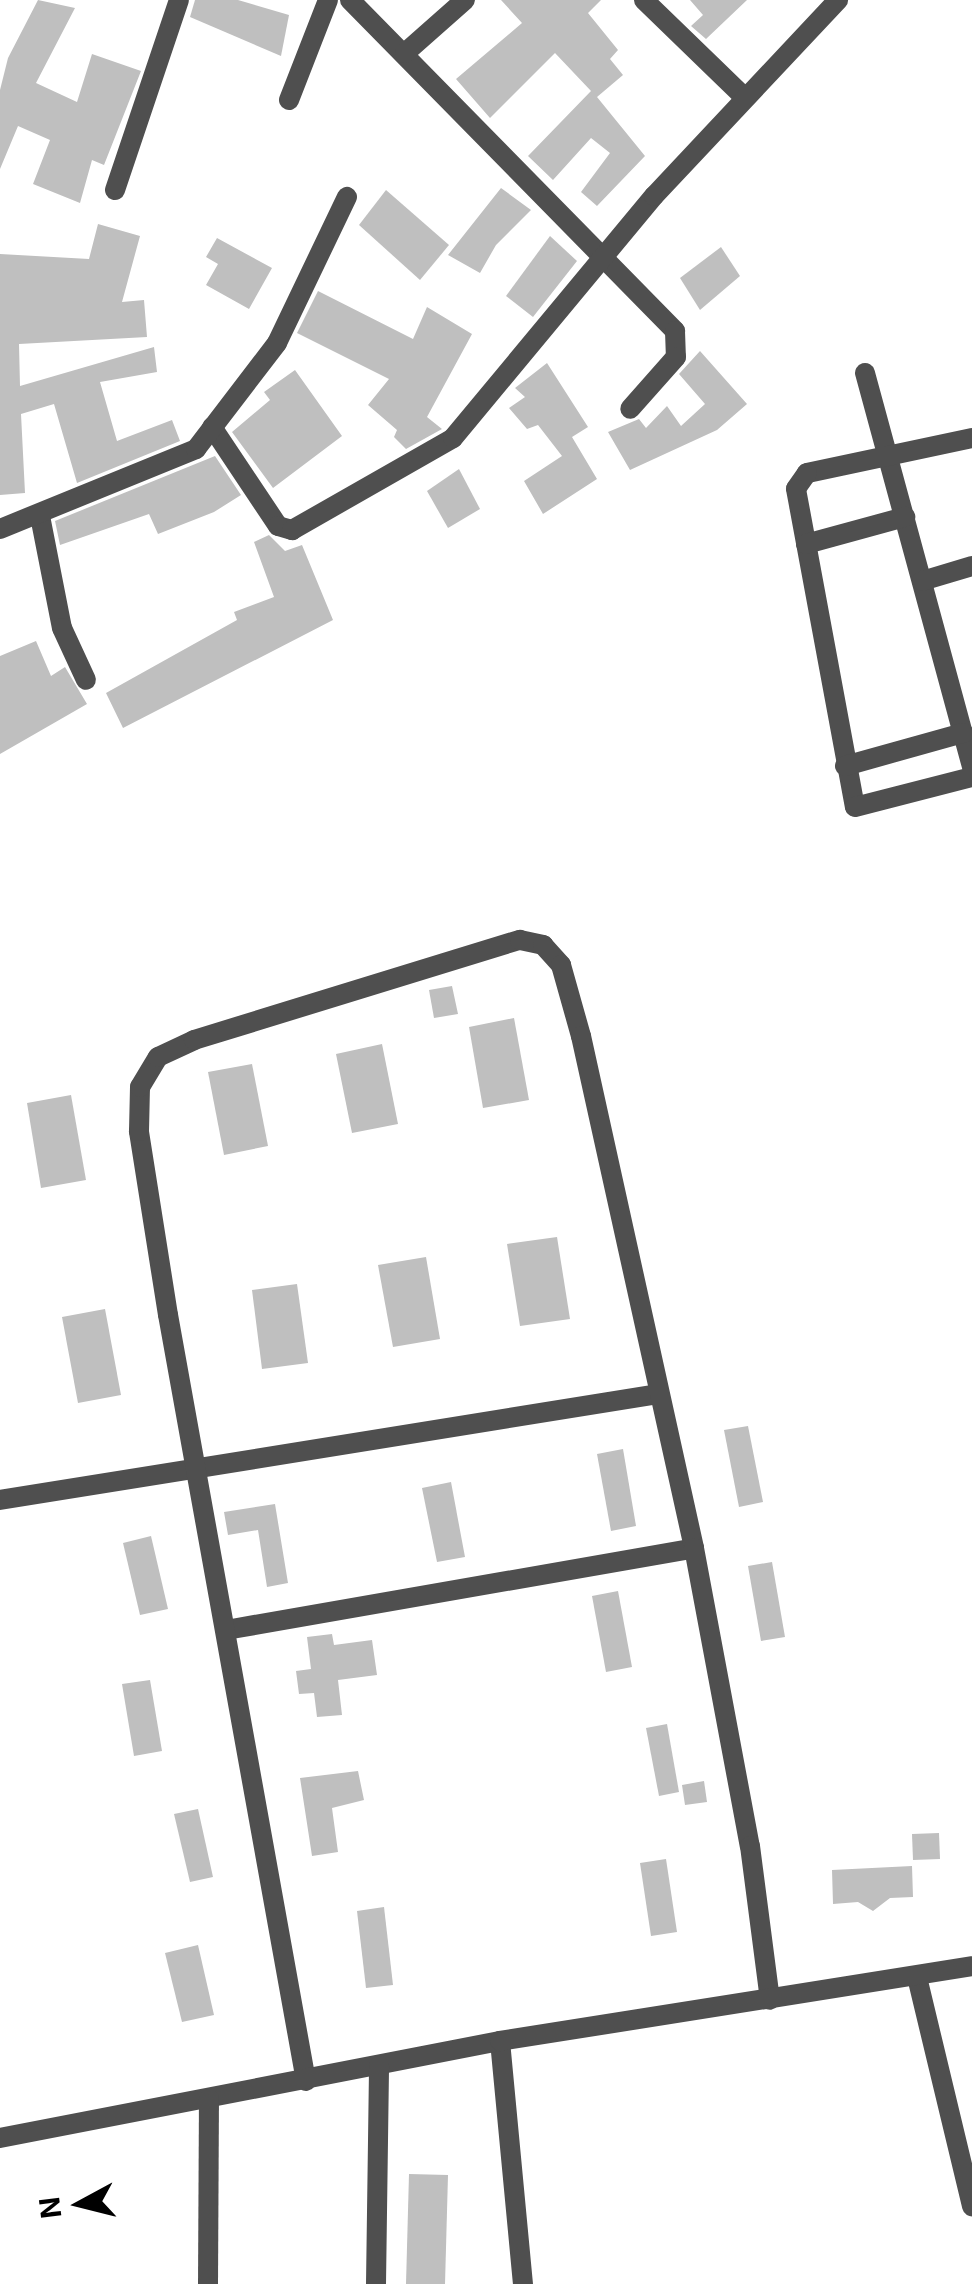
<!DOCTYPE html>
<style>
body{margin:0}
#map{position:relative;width:972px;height:2284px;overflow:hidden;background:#fff;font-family:Inter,sans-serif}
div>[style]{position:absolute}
.building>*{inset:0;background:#bfbfbf}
.street>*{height:20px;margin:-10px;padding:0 10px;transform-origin:10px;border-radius:10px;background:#4f4f4f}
span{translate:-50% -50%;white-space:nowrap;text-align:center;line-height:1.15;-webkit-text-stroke:8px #fff;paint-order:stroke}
.north{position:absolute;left:30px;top:2154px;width:100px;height:100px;-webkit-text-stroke:8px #fff;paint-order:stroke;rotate:263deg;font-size:28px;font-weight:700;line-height:40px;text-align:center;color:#000}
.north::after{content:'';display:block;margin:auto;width:35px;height:45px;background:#000;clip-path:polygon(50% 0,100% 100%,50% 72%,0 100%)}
</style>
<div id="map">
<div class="building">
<i style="clip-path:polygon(38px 0,75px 8px,36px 83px,77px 102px,92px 54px,141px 71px,104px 165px,92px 160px,80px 203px,33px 184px,50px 140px,18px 126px,0 169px,0 90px,8px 58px)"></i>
<i style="clip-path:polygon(195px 0,238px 0,289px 15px,281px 56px,190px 17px)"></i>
<i style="clip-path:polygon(501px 0,601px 0,588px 13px,618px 50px,610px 59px,623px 75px,597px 97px,645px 156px,597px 206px,581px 192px,610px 153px,591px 138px,553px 180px,528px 156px,591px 91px,555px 53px,490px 118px,456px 79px,522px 23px)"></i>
<i style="clip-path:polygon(690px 0,747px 0,706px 39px,691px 26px,703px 15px)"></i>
<i style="clip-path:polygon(501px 188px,531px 210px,496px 245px,480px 273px,448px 255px)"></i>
<i style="clip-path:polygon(386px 190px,449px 245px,420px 280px,359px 225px)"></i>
<i style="clip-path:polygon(98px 224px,140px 236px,122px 302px,144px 300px,147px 337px,19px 344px,20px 386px,154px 347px,157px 372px,100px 382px,117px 441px,172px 420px,180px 441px,77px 483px,54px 404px,21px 414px,25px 493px,0 495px,0 254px,89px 259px)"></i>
<i style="clip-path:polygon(550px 236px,577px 261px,533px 317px,506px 296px)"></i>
<i style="clip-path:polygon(217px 238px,272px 268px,249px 309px,206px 285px,218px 264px,206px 257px)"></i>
<i style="clip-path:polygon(721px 247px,740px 276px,700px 310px,680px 278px)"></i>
<i style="clip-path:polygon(318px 291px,413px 339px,427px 307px,472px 334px,427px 417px,442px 429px,406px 449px,394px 437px,397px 430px,368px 405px,389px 379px,297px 333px)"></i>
<i style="clip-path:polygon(700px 351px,747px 404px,717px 430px,630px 470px,608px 432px,639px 419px,646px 428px,667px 406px,681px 426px,705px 404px,679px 374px)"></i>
<i style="clip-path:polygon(547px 363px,588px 427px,572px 437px,597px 479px,543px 514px,524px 481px,562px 456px,538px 425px,527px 429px,509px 408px,525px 397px,515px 388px)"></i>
<i style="clip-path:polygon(295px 370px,342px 436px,273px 488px,232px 432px,270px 400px,264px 392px)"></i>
<i style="clip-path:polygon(215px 456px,241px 495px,214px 512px,158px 534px,149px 514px,60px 545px,55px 521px)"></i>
<i style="clip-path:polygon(459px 469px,480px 509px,448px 528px,427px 491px)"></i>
<i style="clip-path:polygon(269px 535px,285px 551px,302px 545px,333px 620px,123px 728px,106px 693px,237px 620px,234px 612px,274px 597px,254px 542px)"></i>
<i style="clip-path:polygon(36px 641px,51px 676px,65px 667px,87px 704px,0 754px,0 656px)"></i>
<i style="clip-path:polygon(452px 986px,458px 1014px,434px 1018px,429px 990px)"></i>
<i style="clip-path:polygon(514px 1018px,529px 1100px,483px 1108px,469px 1027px)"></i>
<i style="clip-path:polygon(382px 1044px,398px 1124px,352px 1133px,336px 1054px)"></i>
<i style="clip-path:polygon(252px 1064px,268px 1146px,224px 1155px,208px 1072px)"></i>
<i style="clip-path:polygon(71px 1095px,86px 1180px,41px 1188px,27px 1103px)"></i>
<i style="clip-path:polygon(557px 1237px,570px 1319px,520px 1326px,507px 1244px)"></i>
<i style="clip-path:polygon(426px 1257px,440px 1339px,393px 1347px,378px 1265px)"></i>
<i style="clip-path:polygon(297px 1284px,308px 1363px,262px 1369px,252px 1290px)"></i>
<i style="clip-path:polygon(105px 1309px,121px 1395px,78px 1403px,62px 1317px)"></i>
<i style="clip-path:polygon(748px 1426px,763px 1502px,739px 1507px,724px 1430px)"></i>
<i style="clip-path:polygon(623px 1449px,636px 1526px,611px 1531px,597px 1454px)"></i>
<i style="clip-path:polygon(451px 1482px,465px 1557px,437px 1562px,422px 1488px)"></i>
<i style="clip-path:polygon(275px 1504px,288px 1583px,267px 1587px,258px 1530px,228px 1535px,224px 1512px)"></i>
<i style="clip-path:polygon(151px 1536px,168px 1609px,140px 1615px,123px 1543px)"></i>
<i style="clip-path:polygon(772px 1562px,785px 1637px,761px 1641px,748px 1566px)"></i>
<i style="clip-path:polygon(618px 1591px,632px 1667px,606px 1672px,592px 1596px)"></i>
<i style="clip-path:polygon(332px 1634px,334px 1645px,372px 1640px,377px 1675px,338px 1680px,342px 1715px,317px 1717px,314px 1693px,299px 1694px,296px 1671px,311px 1669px,307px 1637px)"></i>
<i style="clip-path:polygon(150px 1680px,162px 1751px,134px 1756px,122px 1684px)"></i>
<i style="clip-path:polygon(667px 1724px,679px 1792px,659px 1796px,646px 1728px)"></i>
<i style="clip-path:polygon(358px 1771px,364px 1800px,332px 1808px,338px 1852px,312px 1856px,300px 1778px)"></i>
<i style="clip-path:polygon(704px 1781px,707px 1802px,685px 1805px,682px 1785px)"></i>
<i style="clip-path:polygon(198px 1809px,213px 1877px,190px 1882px,174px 1814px)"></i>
<i style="clip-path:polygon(939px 1833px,940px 1859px,913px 1860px,912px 1834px)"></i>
<i style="clip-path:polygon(666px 1859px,677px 1932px,651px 1936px,640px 1863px)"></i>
<i style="clip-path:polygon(912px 1866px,913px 1897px,890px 1898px,873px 1911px,858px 1902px,833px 1904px,832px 1870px)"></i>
<i style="clip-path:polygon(384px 1907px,393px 1985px,366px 1988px,357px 1911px)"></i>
<i style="clip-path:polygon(198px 1945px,214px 2015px,182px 2022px,165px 1953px)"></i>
<i style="clip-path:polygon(409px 2174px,448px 2175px,445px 2284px,406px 2284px)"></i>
</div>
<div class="street">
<i style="left:350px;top:0;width:464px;rotate:45.5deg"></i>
<i style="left:675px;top:331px;width:26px;rotate:88deg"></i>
<i style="left:676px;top:357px;width:69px;rotate:131.5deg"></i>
<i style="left:644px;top:0;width:139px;rotate:44.1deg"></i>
<i style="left:405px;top:53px;width:80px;rotate:-41.5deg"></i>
<i style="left:289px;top:100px;width:107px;rotate:-68.7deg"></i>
<i style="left:115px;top:190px;width:200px;rotate:-71.4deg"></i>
<i style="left:865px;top:373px;width:408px;rotate:74.8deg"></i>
<i style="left:212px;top:427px;width:119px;rotate:56.3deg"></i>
<i style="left:278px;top:526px;width:15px;rotate:16deg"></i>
<i style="left:292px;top:530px;width:185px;rotate:-29.7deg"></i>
<i style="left:453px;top:438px;width:315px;rotate:-50.3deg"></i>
<i style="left:654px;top:196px;width:269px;rotate:-46.8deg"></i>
<i style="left:972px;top:438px;width:169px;rotate:168deg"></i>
<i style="left:807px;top:473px;width:19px;rotate:125deg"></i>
<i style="left:796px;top:489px;width:323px;rotate:79.5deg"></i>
<i style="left:855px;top:807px;width:121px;rotate:-14.4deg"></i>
<i style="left:40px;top:516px;width:114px;rotate:78.9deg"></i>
<i style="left:62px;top:628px;width:57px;rotate:65.2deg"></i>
<i style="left:0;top:529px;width:212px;rotate:-22.2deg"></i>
<i style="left:196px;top:449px;width:133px;rotate:-52.6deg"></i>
<i style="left:277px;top:343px;width:162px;rotate:-64.4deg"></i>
<i style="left:806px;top:544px;width:103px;rotate:-15.3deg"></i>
<i style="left:922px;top:581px;width:52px;rotate:-16.7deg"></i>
<i style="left:845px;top:766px;width:123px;rotate:-15.6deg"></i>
<i style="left:0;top:1500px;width:666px;rotate:-9.15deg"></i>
<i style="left:226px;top:1630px;width:475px;rotate:-9.9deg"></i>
<i style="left:917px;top:1977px;width:236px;rotate:76.5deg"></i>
<i style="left:500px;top:2041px;width:244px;rotate:84.6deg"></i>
<i style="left:306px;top:2081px;width:778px;rotate:-100.21deg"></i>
<i style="left:168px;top:1315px;width:186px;rotate:-99deg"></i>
<i style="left:139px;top:1131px;width:44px;rotate:-88.7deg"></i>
<i style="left:140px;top:1087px;width:35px;rotate:-59deg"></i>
<i style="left:158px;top:1057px;width:40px;rotate:-25deg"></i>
<i style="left:194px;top:1040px;width:341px;rotate:-17.1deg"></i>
<i style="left:520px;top:940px;width:24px;rotate:12deg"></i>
<i style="left:543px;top:945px;width:27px;rotate:48deg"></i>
<i style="left:561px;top:965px;width:74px;rotate:74.3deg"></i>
<i style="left:581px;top:1036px;width:524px;rotate:77.55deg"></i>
<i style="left:694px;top:1548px;width:303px;rotate:79.4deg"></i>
<i style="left:750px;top:1846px;width:155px;rotate:82.6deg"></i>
<i style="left:0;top:2138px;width:509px;rotate:-10.98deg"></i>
<i style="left:500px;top:2041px;width:478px;rotate:-9deg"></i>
<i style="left:208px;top:2284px;width:185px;rotate:-89.7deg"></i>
<i style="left:376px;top:2284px;width:218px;rotate:-89.2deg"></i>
</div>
<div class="north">N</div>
</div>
